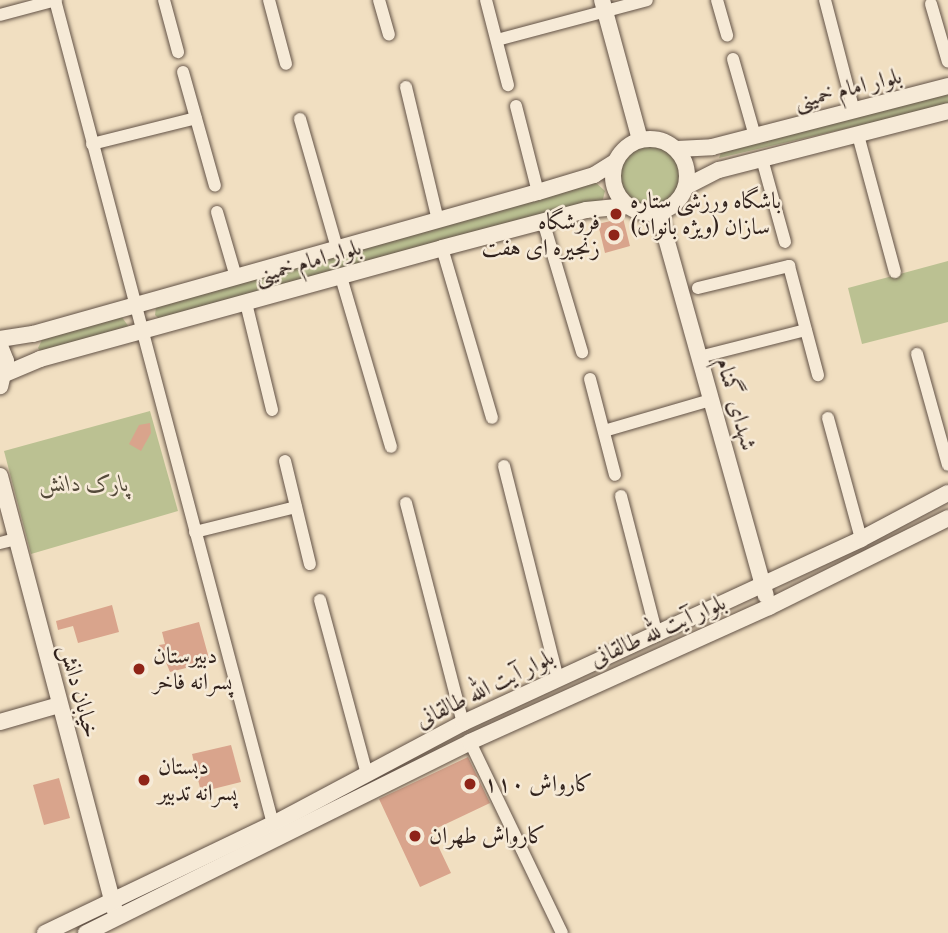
<!DOCTYPE html>
<meta charset="utf-8">
<style>
body{margin:0}
#map{position:relative;width:948px;height:933px;overflow:hidden;background:#f1dfc1;font-family:"Libre Bodoni",Amiri,serif}
div>[style]{position:absolute}
.green>*{inset:0;background:#bbc192}
.round{border-radius:50%}
.building>*{inset:0;background:#d9a48c}
.roads{filter:drop-shadow(0 0 2px #625246) drop-shadow(0 0 2px #625246)}
.street>*{height:12px;margin:-6px;padding:0 6px;transform-origin:6px;border-radius:6px;background:#f6ead7}
.secondary>*{height:16px;margin:-8px;padding:0 8px;transform-origin:8px;border-radius:8px;background:#f6ead7}
.secondary>.ring{margin:-8px;padding:0;box-sizing:content-box;background:none;border:16px solid #f6ead7;border-radius:50%}
.dots>*{width:19px;height:19px;translate:-50% -50%;box-sizing:border-box;border:4px solid #f6ead7;border-radius:50%}
span{translate:-50% -50%;white-space:nowrap;text-align:center;line-height:1.15;-webkit-text-stroke:5px #f6ead7;paint-order:stroke}
.street-label{font-size:23px;color:#32231d}
.poi-label{font-size:23px;color:#32231d}
.left{translate:0 -50%;text-align:left}
.right{translate:-100% -50%;text-align:right}
.park-label{font-size:23px;color:#544a3a;font-style:italic}
</style>
<div id="map">
<div class="green">
<i style="clip-path:polygon(948px 94px,948px 105px,719px 158px,722px 150px)"></i>
<i class="round" style="left:620px;top:146px;width:60px;height:60px"></i>
<i style="clip-path:polygon(593px 180px,605px 191px,602px 203px,159px 319px,155px 315px,156px 307px)"></i>
<i style="clip-path:polygon(948px 261px,948px 322px,862px 344px,848px 288px)"></i>
<i style="clip-path:polygon(121px 316px,129px 327px,41px 352px,38px 348px,42px 340px)"></i>
<i style="clip-path:polygon(150px 411px,178px 511px,31px 554px,4px 451px)"></i>
</div>
<div class="building">
<i style="clip-path:polygon(623px 218px,630px 246px,605px 253px,598px 224px)"></i>
<i style="clip-path:polygon(150px 423px,151px 433px,141px 451px,129px 444px,139px 425px)"></i>
<i style="clip-path:polygon(112px 605px,119px 632px,78px 643px,73px 626px,58px 630px,56px 621px)"></i>
<i style="clip-path:polygon(199px 622px,210px 662px,170px 672px,159px 645px,165px 644px,162px 632px)"></i>
<i style="clip-path:polygon(231px 745px,241px 782px,201px 792px,192px 754px)"></i>
<i style="clip-path:polygon(468px 757px,490px 803px,431px 831px,451px 873px,420px 887px,379px 799px)"></i>
<i style="clip-path:polygon(59px 778px,70px 818px,44px 825px,33px 785px)"></i>
</div>
<div class="roads">
<div class="street">
<i style="left:55px;top:0;width:852px;rotate:75.18deg"></i>
<i style="left:164px;top:0;width:54px;rotate:74.9deg"></i>
<i style="left:269px;top:0;width:66px;rotate:75.1deg"></i>
<i style="left:379px;top:0;width:36px;rotate:74deg"></i>
<i style="left:486px;top:0;width:88px;rotate:75.5deg"></i>
<i style="left:717px;top:0;width:37px;rotate:74deg"></i>
<i style="left:825px;top:0;width:115px;rotate:75.4deg"></i>
<i style="left:931px;top:4px;width:60px;rotate:73.7deg"></i>
<i style="left:0;top:15px;width:58px;rotate:-15deg"></i>
<i style="left:497px;top:40px;width:155px;rotate:-14.9deg"></i>
<i style="left:733px;top:59px;width:80px;rotate:74.1deg"></i>
<i style="left:183px;top:72px;width:118px;rotate:74.3deg"></i>
<i style="left:406px;top:87px;width:137px;rotate:76.5deg"></i>
<i style="left:516px;top:106px;width:89px;rotate:75.7deg"></i>
<i style="left:300px;top:119px;width:134px;rotate:74deg"></i>
<i style="left:858px;top:135px;width:142px;rotate:74.9deg"></i>
<i style="left:92px;top:144px;width:107px;rotate:-14deg"></i>
<i style="left:762px;top:159px;width:86px;rotate:74.5deg"></i>
<i style="left:217px;top:212px;width:68px;rotate:73.7deg"></i>
<i style="left:543px;top:221px;width:137px;rotate:73.4deg"></i>
<i style="left:442px;top:248px;width:177px;rotate:73.6deg"></i>
<i style="left:341px;top:277px;width:177px;rotate:73.6deg"></i>
<i style="left:698px;top:288px;width:94px;rotate:-13.6deg"></i>
<i style="left:789px;top:266px;width:113px;rotate:75.1deg"></i>
<i style="left:246px;top:303px;width:110px;rotate:76.3deg"></i>
<i style="left:917px;top:354px;width:115px;rotate:74.4deg"></i>
<i style="left:699px;top:357px;width:110px;rotate:-14.2deg"></i>
<i style="left:590px;top:379px;width:99px;rotate:75.4deg"></i>
<i style="left:828px;top:418px;width:125px;rotate:74.7deg"></i>
<i style="left:604px;top:431px;width:111px;rotate:-16.2deg"></i>
<i style="left:285px;top:461px;width:106px;rotate:76.4deg"></i>
<i style="left:504px;top:466px;width:220px;rotate:75.8deg"></i>
<i style="left:621px;top:496px;width:144px;rotate:75.5deg"></i>
<i style="left:406px;top:503px;width:227px;rotate:75.5deg"></i>
<i style="left:195px;top:532px;width:104px;rotate:-13.9deg"></i>
<i style="left:0;top:543px;width:16px;rotate:-14deg"></i>
<i style="left:320px;top:600px;width:180px;rotate:74.9deg"></i>
<i style="left:470px;top:742px;width:212px;rotate:64.3deg"></i>
</div>
<div class="secondary">
<i style="left:602px;top:0;width:145px;rotate:74.8deg"></i>
<i class="ring" style="left:613px;top:139px;width:58px;height:58px"></i>
<i style="left:677px;top:149px;width:35px;rotate:-3deg"></i>
<i style="left:712px;top:147px;width:244px;rotate:-14.5deg"></i>
<i style="left:687px;top:186px;width:36px;rotate:-27deg"></i>
<i style="left:719px;top:170px;width:236px;rotate:-14.4deg"></i>
<i style="left:659px;top:213px;width:397px;rotate:74.4deg"></i>
<i style="left:0;top:339px;width:33px;rotate:-9deg"></i>
<i style="left:33px;top:334px;width:525px;rotate:-15.71deg"></i>
<i style="left:538px;top:192px;width:59px;rotate:-16.9deg"></i>
<i style="left:594px;top:175px;width:25px;rotate:-32deg"></i>
<i style="left:0;top:346px;width:16px;rotate:68deg"></i>
<i style="left:6px;top:361px;width:26px;rotate:103deg"></i>
<i style="left:5px;top:374px;width:38px;rotate:-23deg"></i>
<i style="left:40px;top:359px;width:417px;rotate:-15.4deg"></i>
<i style="left:442px;top:248px;width:149px;rotate:-14.8deg"></i>
<i style="left:586px;top:210px;width:41px;rotate:-5.6deg"></i>
<i style="left:0;top:476px;width:449px;rotate:75.2deg"></i>
<i style="left:0;top:722px;width:61px;rotate:-16.1deg"></i>
<i style="left:45px;top:933px;width:253px;rotate:-25.6deg"></i>
<i style="left:273px;top:824px;width:215px;rotate:-28deg"></i>
<i style="left:463px;top:723px;width:438px;rotate:-24.8deg"></i>
<i style="left:861px;top:539px;width:98px;rotate:-27.9deg"></i>
<i style="left:86px;top:933px;width:429px;rotate:-26.4deg"></i>
<i style="left:470px;top:742px;width:328px;rotate:-24.3deg"></i>
<i style="left:769px;top:607px;width:200px;rotate:-26.4deg"></i>
</div>
</div>
<div class="dots">
<i style="left:616px;top:214px;background:#8f2418"></i>
<i style="left:614px;top:235px;background:#8f2418"></i>
<i style="left:139px;top:669px;background:#8f2418"></i>
<i style="left:144px;top:780px;background:#8f2418"></i>
<i style="left:470px;top:784px;background:#8f2418"></i>
<i style="left:415px;top:836px;background:#8f2418"></i>
</div>
<div class="street-label">
<span style="left:848px;top:89px;rotate:-14deg">بلوار امام خمینی</span>
<span style="left:308px;top:262px;rotate:-16deg">بلوار امام خمینی</span>
<span style="left:736px;top:404px;rotate:74deg">شهدای گمنام</span>
<span style="left:658px;top:631px;rotate:-24deg">بلوار آیت لله طالقانی</span>
<span style="left:485px;top:689px;rotate:-26deg">بلوار آیت الله طالقانی</span>
<span style="left:79px;top:691px;rotate:75deg">خیابان دانش</span>
</div>
<div class="poi-label">
<span class="left" style="left:630px;top:214px">باشگاه ورزشی ستاره<br>سازان (ویژه بانوان)</span>
<span class="right" style="left:600px;top:235px">فروشگاه<br>زنجیره ای هفت</span>
<span class="left" style="left:153px;top:669px">دبیرستان<br>پسرانه فاخر</span>
<span class="left" style="left:158px;top:780px">دبستان<br>پسرانه تدبیر</span>
<span class="left" style="left:484px;top:784px">کارواش ۱۱۰</span>
<span class="left" style="left:429px;top:836px">کارواش طهران</span>
</div>
<div class="park-label">
<span style="left:84px;top:484px">پارک دانش</span>
</div>
</div>
